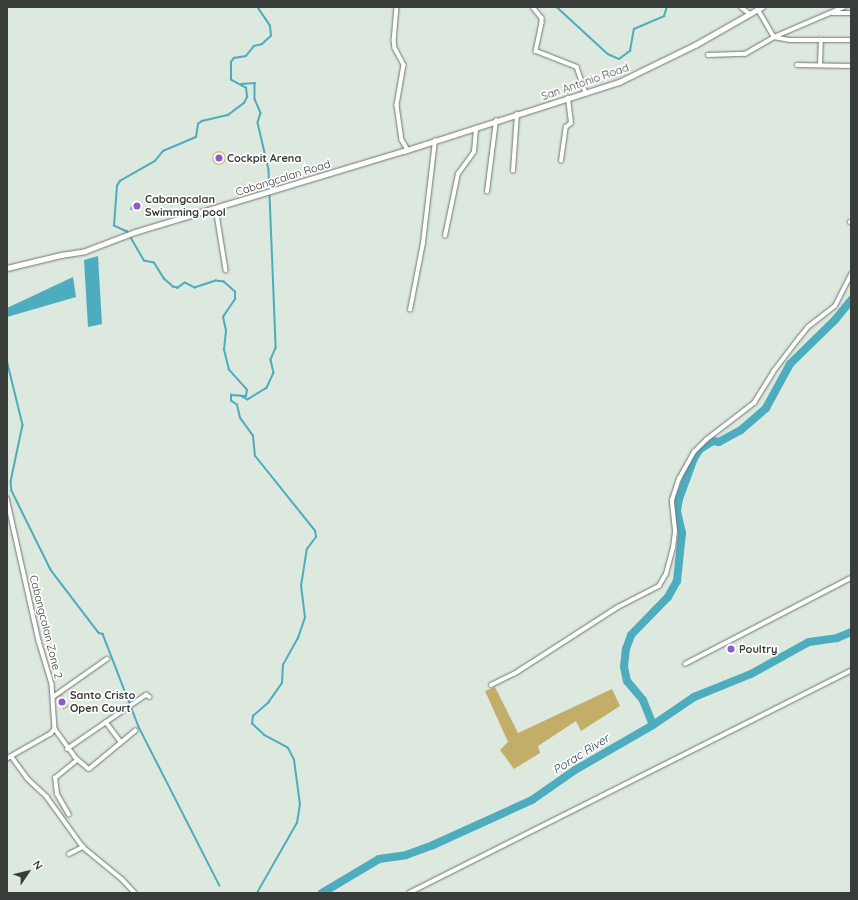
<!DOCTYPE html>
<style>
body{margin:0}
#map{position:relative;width:858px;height:900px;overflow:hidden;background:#dde8df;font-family:Quicksand,sans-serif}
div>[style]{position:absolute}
.green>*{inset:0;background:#d3c388}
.round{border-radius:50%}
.forest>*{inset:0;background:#c2ae69}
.water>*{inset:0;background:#4dacbe}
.stream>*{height:1.5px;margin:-0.75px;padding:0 0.75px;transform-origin:0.75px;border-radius:0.75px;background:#4dacbe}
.river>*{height:8px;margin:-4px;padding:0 4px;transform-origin:4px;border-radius:4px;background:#4dacbe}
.roads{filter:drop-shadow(0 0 1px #6d766f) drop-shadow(0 0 1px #6d766f)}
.minor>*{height:3.5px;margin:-1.75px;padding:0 1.75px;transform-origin:1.75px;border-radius:1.75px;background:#fff}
.tertiary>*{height:4.5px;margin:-2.25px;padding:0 2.25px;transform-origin:2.25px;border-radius:2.25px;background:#fff}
.dots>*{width:11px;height:11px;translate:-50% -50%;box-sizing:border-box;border:2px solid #fff;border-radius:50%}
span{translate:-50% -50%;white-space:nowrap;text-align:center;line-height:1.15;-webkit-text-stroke:3.5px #fff;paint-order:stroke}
.street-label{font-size:11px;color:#393d3a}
.poi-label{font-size:11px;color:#393d3a;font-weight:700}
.left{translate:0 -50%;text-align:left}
.water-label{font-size:12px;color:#214b54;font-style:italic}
.frame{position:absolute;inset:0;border:8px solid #393d3a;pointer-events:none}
.north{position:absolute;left:8px;top:852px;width:40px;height:40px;-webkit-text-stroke:3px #fff;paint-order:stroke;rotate:55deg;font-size:11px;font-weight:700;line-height:16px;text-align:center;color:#393d3a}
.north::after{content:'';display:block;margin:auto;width:14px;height:18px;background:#393d3a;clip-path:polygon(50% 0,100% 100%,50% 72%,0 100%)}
</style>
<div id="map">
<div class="green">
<i class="round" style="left:212px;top:151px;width:14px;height:14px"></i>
<i style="clip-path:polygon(62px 694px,69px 707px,63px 710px,56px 697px)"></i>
</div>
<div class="forest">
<i style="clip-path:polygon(495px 687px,518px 733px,612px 689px,620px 706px,581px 731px,576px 721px,538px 746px,540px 753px,514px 769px,500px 750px,508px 742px,485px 691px)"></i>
</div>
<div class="water">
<i style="clip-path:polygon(139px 201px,142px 203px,142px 207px,130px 210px,131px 206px)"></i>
<i style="clip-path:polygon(98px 256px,102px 324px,88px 327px,84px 260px)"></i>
<i style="clip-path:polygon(73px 277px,76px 297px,7px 317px,7px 308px)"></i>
</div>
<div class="stream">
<i style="left:557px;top:7px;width:69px;rotate:42.7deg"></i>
<i style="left:608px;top:54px;width:12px;rotate:24deg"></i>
<i style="left:619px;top:59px;width:14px;rotate:-36deg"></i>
<i style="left:630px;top:51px;width:22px;rotate:-80deg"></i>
<i style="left:634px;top:29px;width:33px;rotate:-23deg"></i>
<i style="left:664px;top:16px;width:9px;rotate:-72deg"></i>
<i style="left:241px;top:84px;width:14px;rotate:-4deg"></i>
<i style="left:255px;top:83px;width:16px;rotate:90deg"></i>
<i style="left:255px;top:99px;width:15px;rotate:67deg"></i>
<i style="left:261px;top:113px;width:10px;rotate:107deg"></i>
<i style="left:258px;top:123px;width:48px;rotate:76.8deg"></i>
<i style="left:269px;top:170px;width:178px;rotate:87.7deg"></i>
<i style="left:276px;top:348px;width:13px;rotate:113deg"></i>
<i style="left:271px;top:360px;width:13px;rotate:77deg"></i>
<i style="left:274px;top:373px;width:17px;rotate:115deg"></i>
<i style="left:267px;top:388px;width:22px;rotate:148deg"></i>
<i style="left:248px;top:400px;width:7px;rotate:-153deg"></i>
<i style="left:7px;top:360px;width:67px;rotate:76.2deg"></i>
<i style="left:23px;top:425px;width:58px;rotate:101.9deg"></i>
<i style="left:11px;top:482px;width:9px;rotate:84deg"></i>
<i style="left:12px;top:491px;width:88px;rotate:63.7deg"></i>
<i style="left:51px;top:570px;width:79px;rotate:52.7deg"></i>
<i style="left:99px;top:633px;width:4px;rotate:14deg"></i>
<i style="left:103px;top:634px;width:100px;rotate:68.8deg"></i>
<i style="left:139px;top:727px;width:178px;rotate:63deg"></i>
<i style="left:257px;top:893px;width:81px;rotate:-60.3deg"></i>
<i style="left:297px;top:823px;width:18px;rotate:-81deg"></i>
<i style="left:300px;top:805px;width:45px;rotate:-97.6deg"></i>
<i style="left:294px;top:760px;width:13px;rotate:-117deg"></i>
<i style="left:288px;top:748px;width:27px;rotate:-152deg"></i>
<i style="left:264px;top:735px;width:16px;rotate:-137deg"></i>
<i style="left:252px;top:724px;width:8px;rotate:-83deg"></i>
<i style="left:253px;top:716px;width:20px;rotate:-41deg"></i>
<i style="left:268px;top:703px;width:24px;rotate:-55deg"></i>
<i style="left:282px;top:683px;width:18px;rotate:-87deg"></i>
<i style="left:283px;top:665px;width:31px;rotate:-61deg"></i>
<i style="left:298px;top:638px;width:21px;rotate:-71deg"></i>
<i style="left:305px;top:618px;width:32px;rotate:-97deg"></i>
<i style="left:301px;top:586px;width:37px;rotate:-81deg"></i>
<i style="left:307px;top:549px;width:15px;rotate:-53deg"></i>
<i style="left:316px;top:537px;width:6px;rotate:-99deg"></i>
<i style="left:315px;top:531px;width:96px;rotate:-128.7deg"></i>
<i style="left:255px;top:456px;width:20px;rotate:-96deg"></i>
<i style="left:253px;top:436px;width:22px;rotate:-126deg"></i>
<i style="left:240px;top:418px;width:13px;rotate:-103deg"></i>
<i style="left:237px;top:405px;width:7px;rotate:-146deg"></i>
<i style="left:231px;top:401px;width:6px;rotate:-90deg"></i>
<i style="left:231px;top:395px;width:15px;rotate:4deg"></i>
<i style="left:246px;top:396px;width:6px;rotate:-81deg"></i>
<i style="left:247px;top:390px;width:27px;rotate:-132deg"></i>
<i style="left:229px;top:370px;width:21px;rotate:-104deg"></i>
<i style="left:224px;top:350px;width:19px;rotate:-84deg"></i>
<i style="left:226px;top:331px;width:14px;rotate:-102deg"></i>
<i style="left:223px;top:317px;width:22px;rotate:-56deg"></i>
<i style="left:235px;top:299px;width:7px;rotate:-90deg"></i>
<i style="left:235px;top:292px;width:15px;rotate:-138deg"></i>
<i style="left:224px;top:282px;width:8px;rotate:-173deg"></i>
<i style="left:216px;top:281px;width:22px;rotate:162deg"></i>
<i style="left:195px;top:288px;width:11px;rotate:-153deg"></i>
<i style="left:185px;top:283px;width:9px;rotate:144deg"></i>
<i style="left:178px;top:288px;width:5px;rotate:-169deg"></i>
<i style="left:173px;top:287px;width:12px;rotate:-138deg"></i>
<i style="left:164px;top:279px;width:19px;rotate:-122deg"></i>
<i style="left:154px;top:263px;width:10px;rotate:-169deg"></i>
<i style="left:144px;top:261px;width:34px;rotate:-120deg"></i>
<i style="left:127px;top:232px;width:14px;rotate:-155deg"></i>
<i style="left:114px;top:226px;width:40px;rotate:-85.7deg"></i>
<i style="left:117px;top:186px;width:6px;rotate:-59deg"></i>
<i style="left:120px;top:181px;width:40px;rotate:-29.7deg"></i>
<i style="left:155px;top:161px;width:13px;rotate:-51deg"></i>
<i style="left:163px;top:151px;width:36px;rotate:-23deg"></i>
<i style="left:196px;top:137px;width:13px;rotate:-81deg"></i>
<i style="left:198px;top:124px;width:5px;rotate:-37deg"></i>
<i style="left:202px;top:121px;width:27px;rotate:-13deg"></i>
<i style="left:228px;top:115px;width:20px;rotate:-37deg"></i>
<i style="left:244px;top:103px;width:7px;rotate:-63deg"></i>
<i style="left:247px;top:97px;width:9px;rotate:-96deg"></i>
<i style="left:246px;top:88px;width:17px;rotate:-152deg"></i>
<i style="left:231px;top:80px;width:18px;rotate:-90deg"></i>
<i style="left:231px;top:62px;width:5px;rotate:-53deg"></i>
<i style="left:234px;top:58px;width:12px;rotate:-9deg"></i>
<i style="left:246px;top:56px;width:13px;rotate:-51deg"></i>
<i style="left:254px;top:46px;width:8px;rotate:-14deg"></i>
<i style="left:262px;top:44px;width:12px;rotate:-42deg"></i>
<i style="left:271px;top:36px;width:10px;rotate:-96deg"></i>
<i style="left:270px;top:26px;width:23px;rotate:-124deg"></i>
</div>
<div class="river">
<i style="left:653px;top:725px;width:27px;rotate:-112deg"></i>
<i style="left:643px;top:700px;width:25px;rotate:-130deg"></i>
<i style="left:627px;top:681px;width:14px;rotate:-102deg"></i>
<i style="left:624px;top:667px;width:18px;rotate:-84deg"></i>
<i style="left:626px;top:649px;width:15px;rotate:-70deg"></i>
<i style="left:631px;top:635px;width:53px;rotate:-45.8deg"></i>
<i style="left:668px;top:597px;width:18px;rotate:-61deg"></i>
<i style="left:677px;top:581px;width:48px;rotate:-84.1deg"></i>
<i style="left:682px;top:533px;width:23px;rotate:-103deg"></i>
<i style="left:677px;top:511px;width:12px;rotate:-81deg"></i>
<i style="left:679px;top:499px;width:44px;rotate:-69.9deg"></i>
<i style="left:694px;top:458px;width:11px;rotate:-56deg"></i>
<i style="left:700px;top:449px;width:15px;rotate:-32deg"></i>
<i style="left:713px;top:441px;width:6px;rotate:9deg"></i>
<i style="left:719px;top:442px;width:25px;rotate:-29deg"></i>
<i style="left:741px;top:430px;width:33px;rotate:-41deg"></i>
<i style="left:766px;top:408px;width:50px;rotate:-61.4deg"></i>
<i style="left:790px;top:364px;width:63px;rotate:-44.4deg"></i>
<i style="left:835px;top:320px;width:26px;rotate:-51deg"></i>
<i style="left:322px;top:893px;width:66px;rotate:-30.8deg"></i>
<i style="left:379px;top:859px;width:27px;rotate:-8deg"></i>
<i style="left:406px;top:855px;width:29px;rotate:-20deg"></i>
<i style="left:433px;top:845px;width:109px;rotate:-24.4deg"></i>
<i style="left:532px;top:800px;width:52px;rotate:-34.9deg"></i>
<i style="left:575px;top:770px;width:90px;rotate:-30deg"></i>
<i style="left:653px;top:725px;width:50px;rotate:-34.3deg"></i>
<i style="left:694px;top:697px;width:61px;rotate:-22deg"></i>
<i style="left:751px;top:674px;width:66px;rotate:-28.9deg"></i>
<i style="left:809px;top:642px;width:28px;rotate:-8deg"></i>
<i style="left:837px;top:638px;width:15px;rotate:-23deg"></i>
</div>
<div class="roads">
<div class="minor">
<i style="left:397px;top:7px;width:33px;rotate:95deg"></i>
<i style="left:394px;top:40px;width:8px;rotate:83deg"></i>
<i style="left:395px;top:48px;width:19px;rotate:62deg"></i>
<i style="left:404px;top:65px;width:41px;rotate:99.9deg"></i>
<i style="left:397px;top:105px;width:35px;rotate:82deg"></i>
<i style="left:402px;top:140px;width:12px;rotate:59deg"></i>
<i style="left:533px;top:7px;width:14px;rotate:51deg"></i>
<i style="left:542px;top:18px;width:5px;rotate:90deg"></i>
<i style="left:542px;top:23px;width:29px;rotate:102deg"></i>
<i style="left:536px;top:51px;width:44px;rotate:21.3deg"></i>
<i style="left:577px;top:67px;width:28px;rotate:71deg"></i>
<i style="left:741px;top:7px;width:11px;rotate:38deg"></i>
<i style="left:758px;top:9px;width:32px;rotate:60deg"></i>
<i style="left:774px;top:37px;width:76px;rotate:-23.2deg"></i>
<i style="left:833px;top:13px;width:18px"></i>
<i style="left:708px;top:55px;width:37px;rotate:-2deg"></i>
<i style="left:745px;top:54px;width:34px;rotate:-30deg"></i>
<i style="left:774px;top:37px;width:16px;rotate:11deg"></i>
<i style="left:790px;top:40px;width:61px"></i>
<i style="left:797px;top:65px;width:54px;rotate:1.1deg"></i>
<i style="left:820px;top:65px;width:25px;rotate:-88deg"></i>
<i style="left:561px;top:161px;width:34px;rotate:-82deg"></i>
<i style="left:566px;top:127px;width:6px;rotate:-39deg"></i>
<i style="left:571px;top:123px;width:25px;rotate:-97deg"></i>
<i style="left:513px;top:171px;width:57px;rotate:-86deg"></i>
<i style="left:487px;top:192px;width:72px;rotate:-82.8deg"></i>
<i style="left:216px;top:208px;width:63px;rotate:80.8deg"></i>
<i style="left:850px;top:222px;width:1px"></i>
<i style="left:445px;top:236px;width:63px;rotate:-78.2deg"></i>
<i style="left:458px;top:174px;width:27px;rotate:-54deg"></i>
<i style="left:474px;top:152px;width:24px;rotate:-85deg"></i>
<i style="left:410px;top:310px;width:68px;rotate:-79deg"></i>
<i style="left:423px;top:243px;width:103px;rotate:-83.3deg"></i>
<i style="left:7px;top:498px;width:147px;rotate:77.4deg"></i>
<i style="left:39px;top:641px;width:45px;rotate:73.2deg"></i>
<i style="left:52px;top:684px;width:45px;rotate:86.2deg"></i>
<i style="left:55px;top:729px;width:6px;rotate:129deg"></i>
<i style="left:51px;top:734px;width:51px;rotate:150.4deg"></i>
<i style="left:685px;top:664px;width:187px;rotate:-27.4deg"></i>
<i style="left:491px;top:685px;width:25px;rotate:-26deg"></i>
<i style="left:514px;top:674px;width:124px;rotate:-32.8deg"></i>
<i style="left:618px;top:607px;width:46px;rotate:-27.1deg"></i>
<i style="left:659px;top:586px;width:14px;rotate:-60deg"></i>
<i style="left:666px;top:574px;width:27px;rotate:-75deg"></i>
<i style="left:673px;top:548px;width:17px;rotate:-83deg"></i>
<i style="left:675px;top:531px;width:31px;rotate:-96deg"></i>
<i style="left:672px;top:500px;width:22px;rotate:-72deg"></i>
<i style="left:679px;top:479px;width:31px;rotate:-61deg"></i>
<i style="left:694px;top:452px;width:17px;rotate:-45deg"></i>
<i style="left:706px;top:440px;width:61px;rotate:-37.6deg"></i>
<i style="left:754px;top:403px;width:36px;rotate:-58deg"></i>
<i style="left:773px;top:372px;width:43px;rotate:-52.6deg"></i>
<i style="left:799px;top:338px;width:14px;rotate:-51deg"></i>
<i style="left:808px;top:327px;width:34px;rotate:-38deg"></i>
<i style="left:835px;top:306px;width:36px;rotate:-63deg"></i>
<i style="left:53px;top:697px;width:66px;rotate:-35.1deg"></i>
<i style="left:106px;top:722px;width:25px;rotate:53deg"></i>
<i style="left:55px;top:729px;width:34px;rotate:54deg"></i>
<i style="left:75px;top:757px;width:18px;rotate:41deg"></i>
<i style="left:89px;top:769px;width:60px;rotate:-39.6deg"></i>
<i style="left:67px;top:749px;width:96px;rotate:-34.4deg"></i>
<i style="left:146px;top:695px;width:4px;rotate:27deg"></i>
<i style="left:12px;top:757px;width:27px;rotate:54deg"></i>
<i style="left:28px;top:779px;width:26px;rotate:43deg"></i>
<i style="left:47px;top:797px;width:62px;rotate:54.2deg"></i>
<i style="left:83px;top:847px;width:50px;rotate:39.4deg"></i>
<i style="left:122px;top:879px;width:19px;rotate:47deg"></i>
<i style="left:69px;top:815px;width:24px;rotate:-120deg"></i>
<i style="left:57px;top:794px;width:16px;rotate:-97deg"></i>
<i style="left:55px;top:778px;width:28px;rotate:-39deg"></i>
<i style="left:69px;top:854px;width:16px;rotate:-27deg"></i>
<i style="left:409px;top:893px;width:495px;rotate:-26.7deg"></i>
</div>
<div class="tertiary">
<i style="left:7px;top:268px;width:56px;rotate:-13.5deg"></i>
<i style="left:61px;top:255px;width:24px;rotate:-9deg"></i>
<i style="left:85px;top:251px;width:53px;rotate:-20.8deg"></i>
<i style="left:135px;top:232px;width:281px;rotate:-16.8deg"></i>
<i style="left:404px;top:151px;width:226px;rotate:-17.8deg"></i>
<i style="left:619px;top:82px;width:85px;rotate:-26deg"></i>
<i style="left:695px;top:45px;width:77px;rotate:-29.6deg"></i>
</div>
</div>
<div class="dots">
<i style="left:219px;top:158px;background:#8d58d0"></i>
<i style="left:137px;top:206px;background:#8d58d0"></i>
<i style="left:731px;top:649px;background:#8d58d0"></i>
<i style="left:62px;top:702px;background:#8d58d0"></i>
</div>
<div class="street-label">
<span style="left:585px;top:82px;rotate:-19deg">San Antonio Road</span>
<span style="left:283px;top:178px;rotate:-17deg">Cabangcalan Road</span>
<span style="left:46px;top:627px;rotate:76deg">Cabangcalan Zone 2</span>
</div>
<div class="poi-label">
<span class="left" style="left:227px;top:158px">Cockpit Arena</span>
<span class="left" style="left:145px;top:206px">Cabangcalan<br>Swimming pool</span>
<span class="left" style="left:739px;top:649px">Poultry</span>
<span class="left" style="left:70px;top:702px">Santo Cristo<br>Open Court</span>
</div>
<div class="water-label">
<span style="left:581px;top:754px;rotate:-32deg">Porac River</span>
</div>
<div class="frame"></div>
<div class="north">N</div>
</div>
